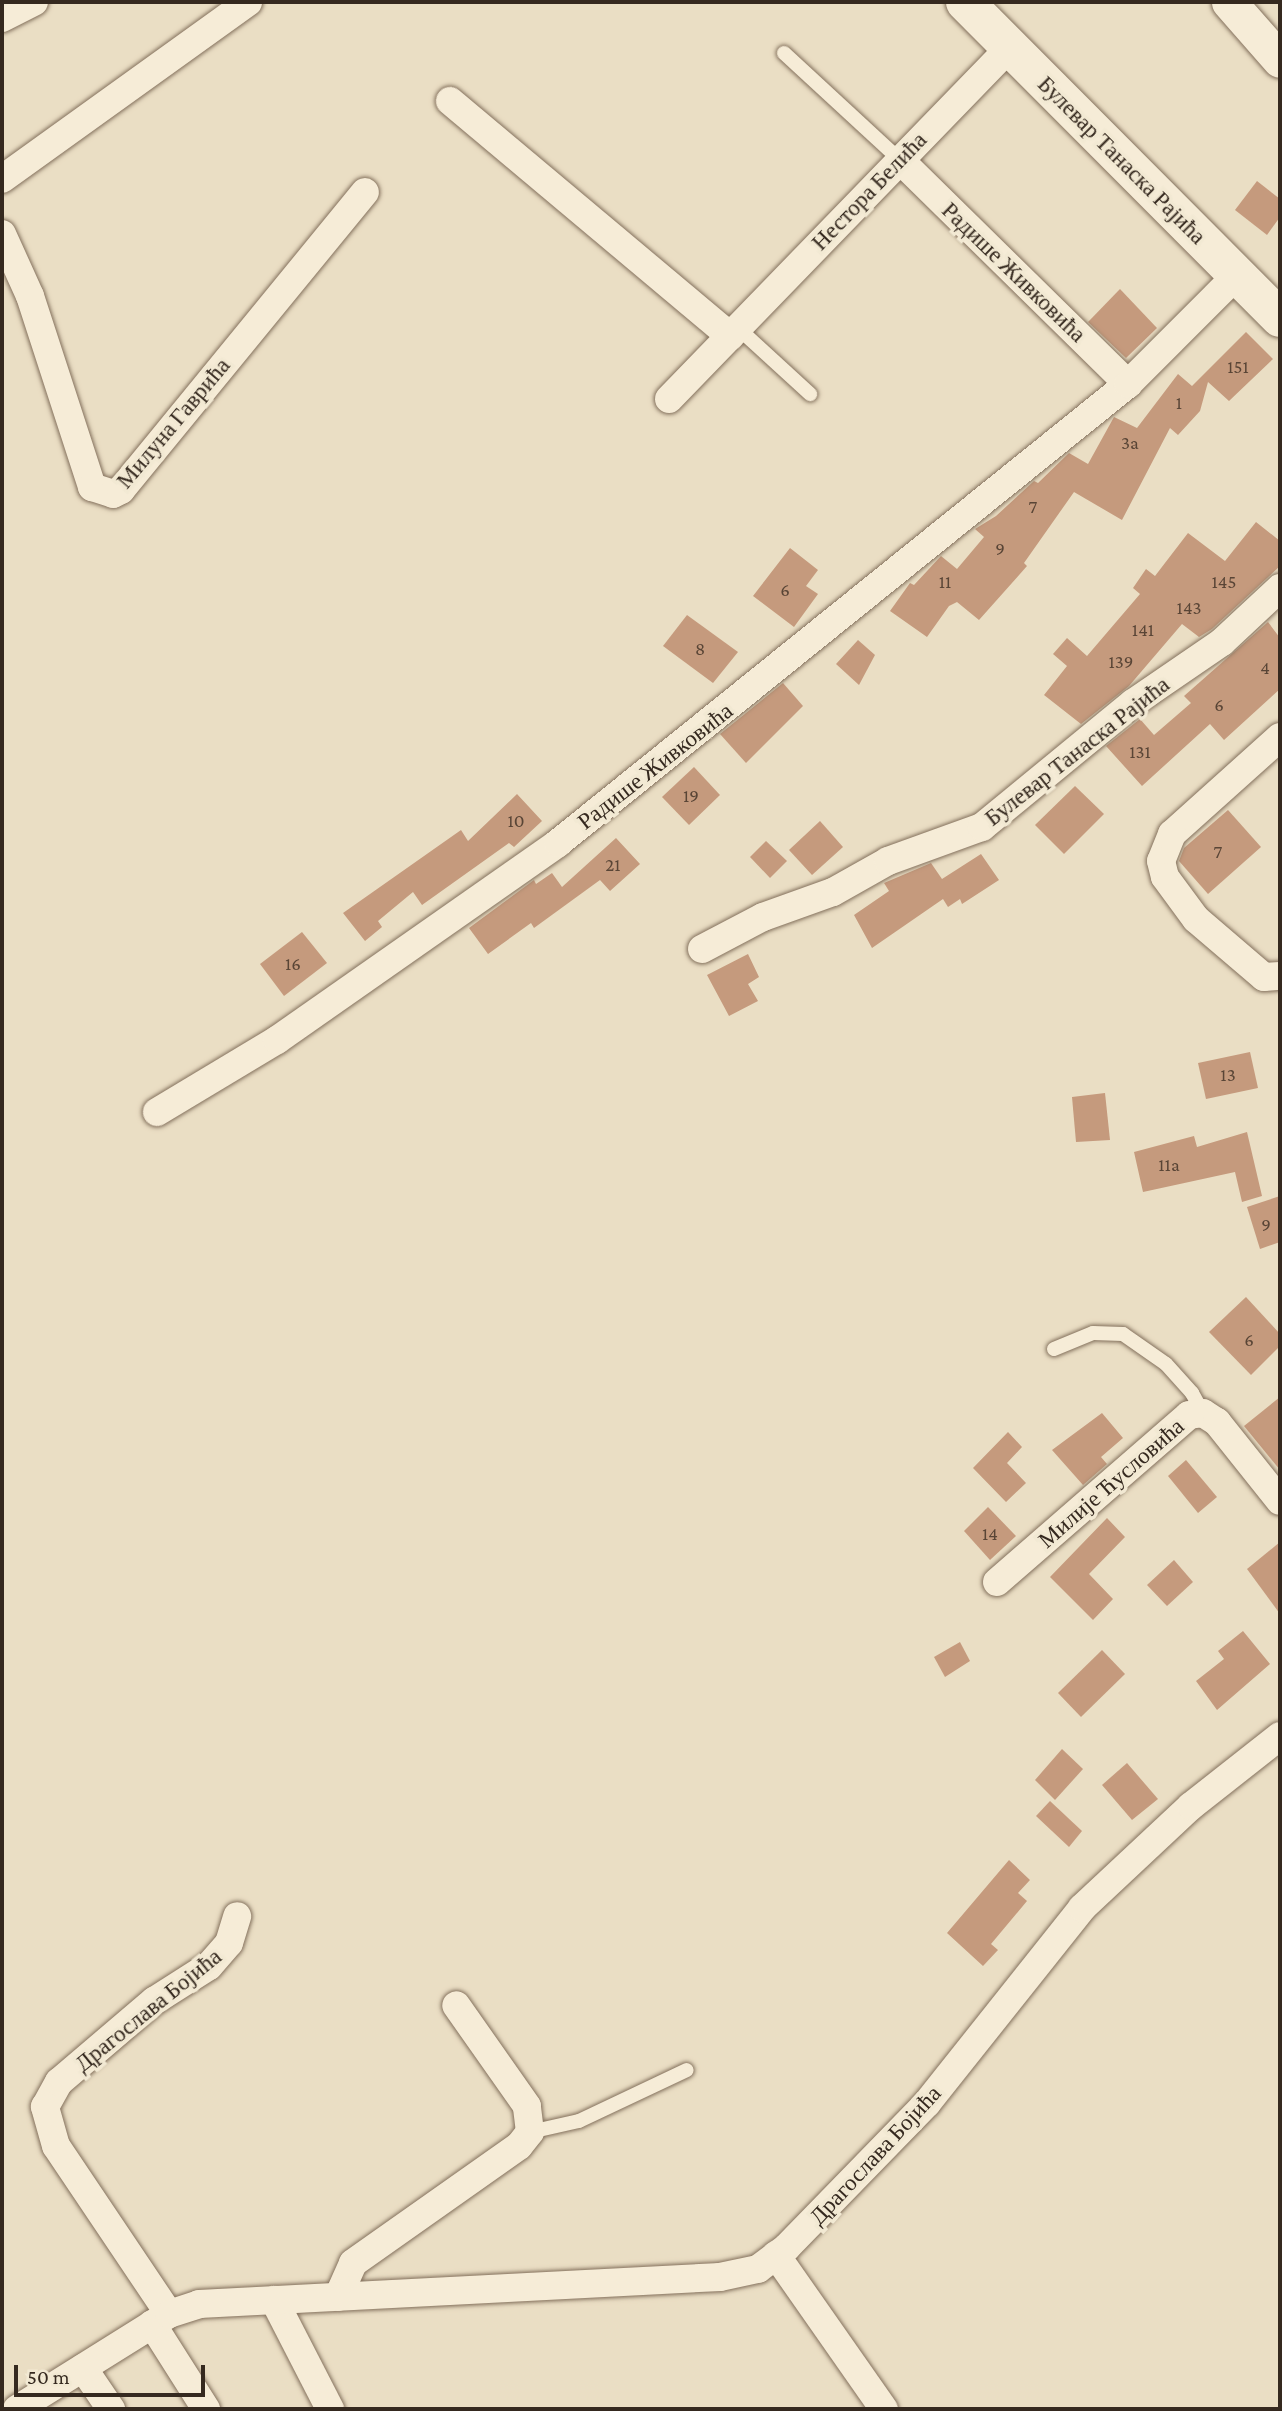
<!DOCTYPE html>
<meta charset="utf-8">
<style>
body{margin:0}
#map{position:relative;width:1282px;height:2411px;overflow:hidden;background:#eadec4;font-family:"Crimson Pro",serif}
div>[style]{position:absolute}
.building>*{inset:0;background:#c59a7d}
.roads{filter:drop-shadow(0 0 2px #83705c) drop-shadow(0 0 2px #83705c)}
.service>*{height:14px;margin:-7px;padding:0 7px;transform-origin:7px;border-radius:7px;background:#f6ecd7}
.minor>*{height:28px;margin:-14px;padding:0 14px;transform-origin:14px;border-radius:14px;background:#f6ecd7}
.tertiary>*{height:35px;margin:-17.5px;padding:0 17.5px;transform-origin:17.5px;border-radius:17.5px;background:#f6ecd7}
.secondary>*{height:38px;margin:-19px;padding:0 19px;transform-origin:19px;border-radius:19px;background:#f6ecd7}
span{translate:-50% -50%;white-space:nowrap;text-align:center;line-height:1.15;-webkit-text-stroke:7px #f2e9d3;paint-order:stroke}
.number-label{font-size:19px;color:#594536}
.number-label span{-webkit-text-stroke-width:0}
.street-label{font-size:23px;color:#35291f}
.frame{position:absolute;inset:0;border:4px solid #35291f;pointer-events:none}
.scale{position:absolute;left:14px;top:2365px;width:191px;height:32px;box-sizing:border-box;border:4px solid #35291f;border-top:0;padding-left:9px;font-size:21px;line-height:24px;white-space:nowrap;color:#35291f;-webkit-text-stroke:5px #f2e9d3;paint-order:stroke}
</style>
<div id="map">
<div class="building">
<i style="clip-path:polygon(1257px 181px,1280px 199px,1280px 217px,1267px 235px,1235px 210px)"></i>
<i style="clip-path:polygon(1120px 289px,1157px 328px,1126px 358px,1088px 322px)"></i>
<i style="clip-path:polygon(1246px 332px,1273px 359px,1229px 401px,1208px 382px,1200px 411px,1178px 435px,1170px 428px,1122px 520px,1074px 492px,1024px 563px,1027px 566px,979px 620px,957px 602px,949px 606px,927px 637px,890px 611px,910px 583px,914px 585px,941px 556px,957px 569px,984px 537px,975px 529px,996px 516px,1034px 481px,1038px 483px,1069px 453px,1088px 464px,1114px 417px,1137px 428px,1178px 374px,1192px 386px)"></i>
<i style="clip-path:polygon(1256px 522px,1280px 541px,1280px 566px,1212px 629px,1199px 637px,1182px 624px,1129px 686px,1081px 724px,1044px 695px,1067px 666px,1053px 654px,1067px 638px,1087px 656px,1140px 594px,1133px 588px,1146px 569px,1155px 576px,1188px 533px,1225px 561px)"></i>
<i style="clip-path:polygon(790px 548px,818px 570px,806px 586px,818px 594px,794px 627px,753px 596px)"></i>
<i style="clip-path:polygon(687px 615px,738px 652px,713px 683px,663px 646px)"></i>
<i style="clip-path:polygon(1268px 622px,1280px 638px,1280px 689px,1224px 740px,1210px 724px,1142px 786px,1106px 746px,1140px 719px,1154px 735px,1191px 703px,1184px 696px)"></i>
<i style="clip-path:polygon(858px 640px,875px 655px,859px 685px,836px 664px)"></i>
<i style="clip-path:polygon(783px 683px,803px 706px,746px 763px,720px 734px)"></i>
<i style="clip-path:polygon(694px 767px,720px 795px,689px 825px,662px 797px)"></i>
<i style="clip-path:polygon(1075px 786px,1104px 814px,1064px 854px,1035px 825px)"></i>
<i style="clip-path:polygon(517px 794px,542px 821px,514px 847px,509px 843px,422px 905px,413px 892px,378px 921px,382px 927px,365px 941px,343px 913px,461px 830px,468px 841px)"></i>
<i style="clip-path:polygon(1228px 810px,1261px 847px,1208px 894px,1179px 861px,1184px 848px)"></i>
<i style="clip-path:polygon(820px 821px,843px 847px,812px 875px,789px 850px)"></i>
<i style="clip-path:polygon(616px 838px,640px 864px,610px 891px,600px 880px,534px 928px,531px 923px,488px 954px,469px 928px,534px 880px,536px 884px,552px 873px,562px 887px)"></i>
<i style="clip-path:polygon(766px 841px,787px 861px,770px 878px,750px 857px)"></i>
<i style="clip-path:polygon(981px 854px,999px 880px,962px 904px,960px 899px,948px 907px,943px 899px,872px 948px,854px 915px,889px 891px,884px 883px,931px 863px,942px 879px)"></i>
<i style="clip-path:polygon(302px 932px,327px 963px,284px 996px,260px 964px)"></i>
<i style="clip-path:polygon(748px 954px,759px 977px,748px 984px,758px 1001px,729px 1016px,707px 975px)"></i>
<i style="clip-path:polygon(1250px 1052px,1258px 1088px,1206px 1099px,1198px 1063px)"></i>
<i style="clip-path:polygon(1105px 1093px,1110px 1140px,1076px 1142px,1072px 1097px)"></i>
<i style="clip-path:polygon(1247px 1132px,1262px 1196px,1242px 1202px,1235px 1172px,1143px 1192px,1134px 1152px,1194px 1136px,1197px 1147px)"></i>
<i style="clip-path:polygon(1280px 1196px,1280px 1242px,1260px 1249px,1247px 1207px)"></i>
<i style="clip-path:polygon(1246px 1297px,1280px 1334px,1280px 1346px,1251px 1375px,1209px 1332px)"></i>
<i style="clip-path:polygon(1280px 1397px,1280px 1470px,1244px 1426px)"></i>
<i style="clip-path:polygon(1102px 1413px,1123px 1438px,1101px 1457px,1107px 1464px,1083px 1485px,1052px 1450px)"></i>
<i style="clip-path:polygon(1008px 1432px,1022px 1447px,1007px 1463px,1026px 1483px,1006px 1502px,973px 1468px)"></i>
<i style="clip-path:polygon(1186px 1460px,1217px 1497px,1198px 1513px,1168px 1476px)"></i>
<i style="clip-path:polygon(988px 1507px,1016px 1536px,990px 1560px,964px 1531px)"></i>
<i style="clip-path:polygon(1107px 1518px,1125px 1537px,1089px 1574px,1113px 1599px,1093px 1620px,1050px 1577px)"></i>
<i style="clip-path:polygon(1280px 1542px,1280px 1614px,1247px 1569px)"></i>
<i style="clip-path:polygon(1174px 1560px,1193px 1582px,1167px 1606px,1147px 1585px)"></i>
<i style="clip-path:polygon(1243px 1631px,1270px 1664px,1217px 1710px,1196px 1681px,1224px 1659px,1218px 1651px)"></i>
<i style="clip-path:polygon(960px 1642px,970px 1661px,945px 1677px,934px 1657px)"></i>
<i style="clip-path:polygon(1102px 1650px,1125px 1674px,1081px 1717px,1058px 1693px)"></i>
<i style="clip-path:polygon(1062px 1749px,1083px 1769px,1055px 1800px,1035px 1780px)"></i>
<i style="clip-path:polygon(1127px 1763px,1158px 1799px,1132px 1820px,1102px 1785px)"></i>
<i style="clip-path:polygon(1050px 1801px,1082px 1831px,1069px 1847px,1036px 1816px)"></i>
<i style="clip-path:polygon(1009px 1860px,1030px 1880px,1018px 1893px,1027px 1901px,991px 1944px,998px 1950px,983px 1966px,947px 1933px)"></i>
</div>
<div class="roads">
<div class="service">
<i style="left:784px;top:53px;width:158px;rotate:42.7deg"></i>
<i style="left:738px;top:328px;width:98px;rotate:42.5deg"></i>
<i style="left:1054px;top:1349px;width:42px;rotate:-22.3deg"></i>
<i style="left:1093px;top:1333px;width:30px;rotate:2deg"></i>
<i style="left:1123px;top:1334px;width:52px;rotate:34.9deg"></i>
<i style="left:1166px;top:1364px;width:39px;rotate:48deg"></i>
<i style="left:1192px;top:1393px;width:23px;rotate:61deg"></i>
<i style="left:530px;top:2132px;width:50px;rotate:-12.7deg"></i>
<i style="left:579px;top:2121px;width:119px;rotate:-25.3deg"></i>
</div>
<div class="minor">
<i style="left:2px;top:18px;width:36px;rotate:-27deg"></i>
<i style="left:450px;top:101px;width:366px;rotate:40deg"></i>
<i style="left:900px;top:160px;width:320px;rotate:44.5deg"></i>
<i style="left:2px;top:179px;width:303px;rotate:-35.7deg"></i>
<i style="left:2px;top:234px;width:68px;rotate:65.7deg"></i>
<i style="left:30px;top:296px;width:201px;rotate:72deg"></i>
<i style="left:92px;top:487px;width:22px;rotate:18deg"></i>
<i style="left:113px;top:494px;width:9px;rotate:-27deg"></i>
<i style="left:121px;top:490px;width:385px;rotate:-50.7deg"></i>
<i style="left:669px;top:399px;width:490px;rotate:-45.9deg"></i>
<i style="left:1280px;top:737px;width:145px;rotate:138.1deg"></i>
<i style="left:1172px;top:834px;width:29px;rotate:112deg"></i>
<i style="left:1161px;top:861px;width:16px;rotate:76deg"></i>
<i style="left:1165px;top:877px;width:52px;rotate:53.6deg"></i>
<i style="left:1196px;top:919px;width:89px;rotate:40.5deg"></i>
<i style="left:1264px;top:977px;width:16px;rotate:-4deg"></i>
<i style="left:702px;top:949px;width:69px;rotate:-27.7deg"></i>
<i style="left:763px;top:917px;width:74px;rotate:-19.7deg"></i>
<i style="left:833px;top:892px;width:63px;rotate:-29.4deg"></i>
<i style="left:888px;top:861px;width:100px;rotate:-19.9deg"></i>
<i style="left:982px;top:827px;width:195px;rotate:-39.4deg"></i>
<i style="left:1133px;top:703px;width:108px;rotate:-34.4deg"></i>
<i style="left:1222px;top:642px;width:79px;rotate:-43deg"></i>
<i style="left:157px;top:1112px;width:140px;rotate:-31deg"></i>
<i style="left:277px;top:1040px;width:343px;rotate:-35deg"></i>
<i style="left:558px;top:843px;width:732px;rotate:-38.84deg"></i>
<i style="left:1128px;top:384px;width:154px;rotate:-45deg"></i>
<i style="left:997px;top:1582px;width:254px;rotate:-41deg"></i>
<i style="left:1189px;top:1415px;width:14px;rotate:-8deg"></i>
<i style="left:1203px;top:1413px;width:17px;rotate:33deg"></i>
<i style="left:1217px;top:1422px;width:101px;rotate:51.4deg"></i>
<i style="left:776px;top:2255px;width:188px;rotate:55deg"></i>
<i style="left:338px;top:2297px;width:37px;rotate:-66deg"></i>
<i style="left:353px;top:2263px;width:203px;rotate:-35.2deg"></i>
<i style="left:519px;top:2146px;width:18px;rotate:-52deg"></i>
<i style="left:530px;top:2132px;width:26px;rotate:-97deg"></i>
<i style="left:527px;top:2106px;width:123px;rotate:-125.1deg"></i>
<i style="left:274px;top:2300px;width:123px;rotate:62.8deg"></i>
<i style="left:169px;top:2314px;width:202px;rotate:-123.9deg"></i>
<i style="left:56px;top:2146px;width:41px;rotate:-105.8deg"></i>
<i style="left:45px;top:2107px;width:29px;rotate:-61deg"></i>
<i style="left:59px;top:2082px;width:125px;rotate:-40.5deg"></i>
<i style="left:154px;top:2001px;width:65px;rotate:-32.5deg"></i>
<i style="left:209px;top:1966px;width:30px;rotate:-49deg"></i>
<i style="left:229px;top:1943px;width:28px;rotate:-73deg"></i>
<i style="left:152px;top:2324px;width:101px;rotate:57.6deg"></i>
<i style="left:83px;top:2368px;width:50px;rotate:55.7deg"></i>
<i style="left:17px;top:2409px;width:179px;rotate:-32deg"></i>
<i style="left:169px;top:2314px;width:32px;rotate:-18deg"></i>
<i style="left:199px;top:2304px;width:522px;rotate:-2.97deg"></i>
<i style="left:720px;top:2277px;width:39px;rotate:-12deg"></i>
<i style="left:758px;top:2269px;width:36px;rotate:-37deg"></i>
<i style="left:787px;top:2247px;width:201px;rotate:-45.8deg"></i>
<i style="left:927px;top:2103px;width:249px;rotate:-51.5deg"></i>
<i style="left:1082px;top:1908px;width:149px;rotate:-43.1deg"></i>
<i style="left:1191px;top:1806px;width:113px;rotate:-38.2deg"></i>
</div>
<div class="tertiary">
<i style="left:1229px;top:2px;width:77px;rotate:48.7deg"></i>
</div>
<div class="secondary">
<i style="left:965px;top:2px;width:446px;rotate:45.1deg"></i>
</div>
</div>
<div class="number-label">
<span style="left:1238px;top:367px">151</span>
<span style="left:1179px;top:403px">1</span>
<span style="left:1130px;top:443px">3a</span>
<span style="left:1033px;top:507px">7</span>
<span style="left:1000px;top:549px">9</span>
<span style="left:945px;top:582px">11</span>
<span style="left:1224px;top:582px">145</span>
<span style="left:785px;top:590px">6</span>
<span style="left:1189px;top:608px">143</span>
<span style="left:1143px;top:630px">141</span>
<span style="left:700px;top:649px">8</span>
<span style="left:1121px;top:662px">139</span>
<span style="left:1265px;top:668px">4</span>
<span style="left:1219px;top:705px">6</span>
<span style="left:1140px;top:752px">131</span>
<span style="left:691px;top:796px">19</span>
<span style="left:516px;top:821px">10</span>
<span style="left:1218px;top:852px">7</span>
<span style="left:613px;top:865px">21</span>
<span style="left:293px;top:964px">16</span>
<span style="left:1228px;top:1075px">13</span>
<span style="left:1169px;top:1165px">11a</span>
<span style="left:1266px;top:1225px">9</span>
<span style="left:1249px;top:1340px">6</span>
<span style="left:990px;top:1534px">14</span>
</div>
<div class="street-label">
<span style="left:1122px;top:160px;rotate:45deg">Булевар Танаска Рајића</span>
<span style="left:869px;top:191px;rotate:-46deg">Нестора Белића</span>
<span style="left:1014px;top:272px;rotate:44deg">Радише Живковића</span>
<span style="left:173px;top:423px;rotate:-50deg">Милуна Гаврића</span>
<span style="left:1077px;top:751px;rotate:-38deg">Булевар Танаска Рајића</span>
<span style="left:655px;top:766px;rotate:-38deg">Радише Живковића</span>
<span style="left:1111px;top:1483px;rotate:-41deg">Милије Ћусловића</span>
<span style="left:148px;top:2010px;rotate:-39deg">Драгослава Бојића</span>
<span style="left:875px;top:2155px;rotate:-47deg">Драгослава Бојића</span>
</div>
<div class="frame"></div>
<div class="scale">50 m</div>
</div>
